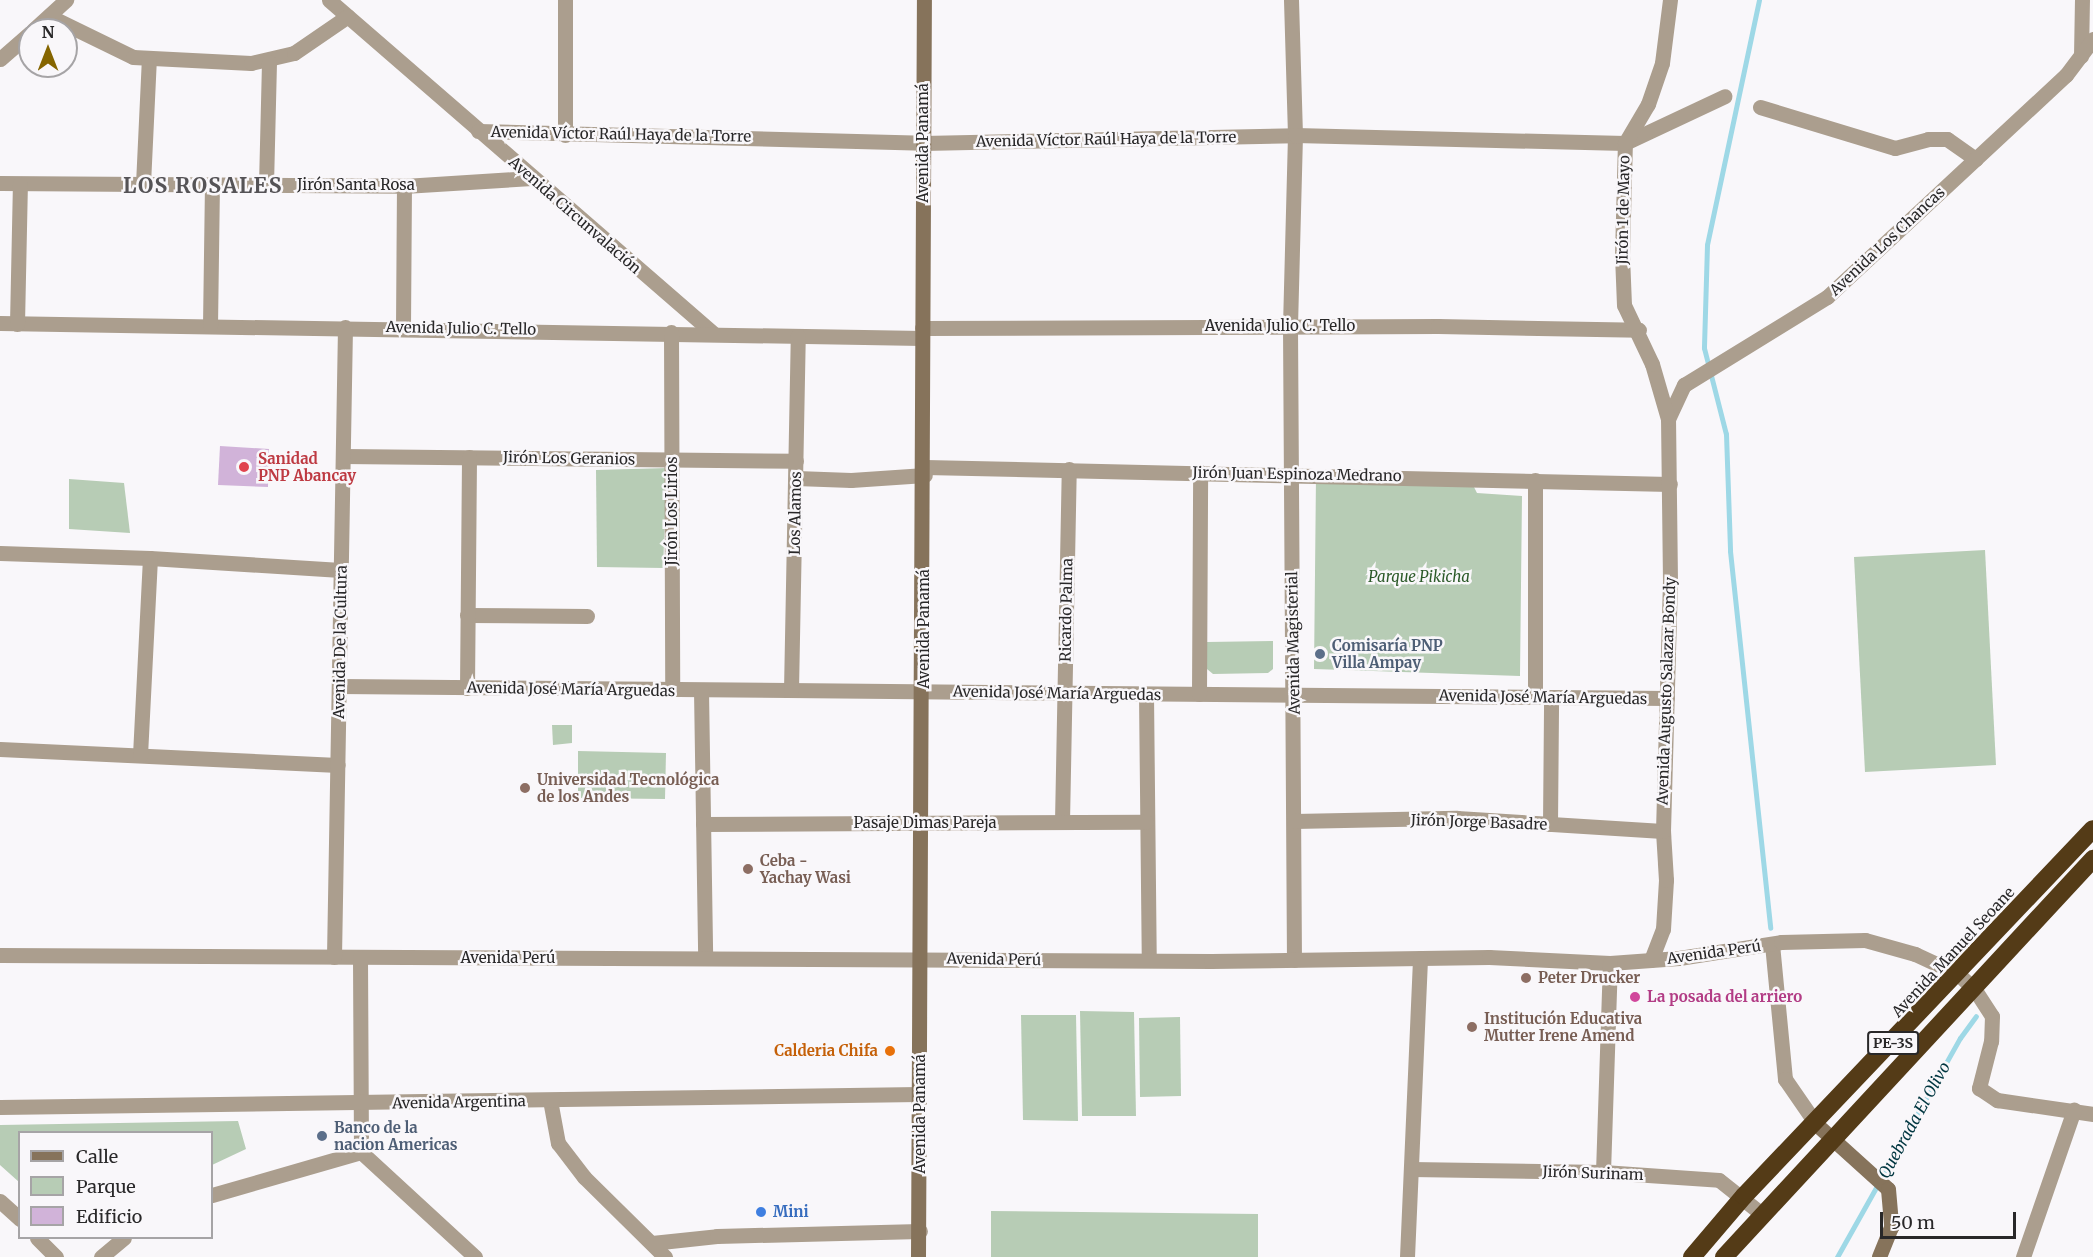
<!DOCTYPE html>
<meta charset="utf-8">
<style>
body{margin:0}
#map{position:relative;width:2093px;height:1257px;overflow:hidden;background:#f9f7fa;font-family:Merriweather,serif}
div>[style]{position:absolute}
.green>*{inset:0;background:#b7ccb5}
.stream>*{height:5px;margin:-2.5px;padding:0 2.5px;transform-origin:2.5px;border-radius:2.5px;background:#9ed8e6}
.building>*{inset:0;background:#d1b3d9}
.street>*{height:15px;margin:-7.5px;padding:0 7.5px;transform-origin:7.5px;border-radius:7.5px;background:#ab9e8e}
.secondary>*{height:15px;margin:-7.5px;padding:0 7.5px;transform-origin:7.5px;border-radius:7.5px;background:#86735b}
.highway>*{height:18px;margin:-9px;padding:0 9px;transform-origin:9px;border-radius:9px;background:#543b17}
.dots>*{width:16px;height:16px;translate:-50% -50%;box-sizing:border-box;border:3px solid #f9f7fa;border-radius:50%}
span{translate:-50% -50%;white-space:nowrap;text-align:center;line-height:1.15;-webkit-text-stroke:5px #f9f7fa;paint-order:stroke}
.shield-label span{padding:2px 4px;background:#f9f7fa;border:2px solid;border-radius:4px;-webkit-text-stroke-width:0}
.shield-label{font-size:14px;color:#292829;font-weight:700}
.street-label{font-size:15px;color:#292829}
.health-label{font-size:15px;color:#be3a42;font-weight:700}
.left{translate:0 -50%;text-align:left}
.park-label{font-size:15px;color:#2c5a29;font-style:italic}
.service-label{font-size:15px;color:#4e5e75;font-weight:700}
.education-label{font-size:15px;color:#785e54;font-weight:700}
.hotel-label{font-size:15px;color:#b23c85;font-weight:700}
.food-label{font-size:15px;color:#c56008;font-weight:700}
.right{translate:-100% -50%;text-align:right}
.shop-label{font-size:15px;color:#366cbe;font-weight:700}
.water-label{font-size:16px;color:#003640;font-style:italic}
.district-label{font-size:21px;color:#555356;font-weight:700;letter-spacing:1.5px}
.legend{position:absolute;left:18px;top:1131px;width:195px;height:108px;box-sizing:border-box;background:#f9f7fa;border:2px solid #a6a4a6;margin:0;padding:8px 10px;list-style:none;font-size:18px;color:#292829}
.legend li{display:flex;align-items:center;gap:12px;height:30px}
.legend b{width:30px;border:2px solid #a6a4a6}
.north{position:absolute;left:18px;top:18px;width:60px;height:60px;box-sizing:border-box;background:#f9f7fa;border:2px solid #a6a4a6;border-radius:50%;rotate:0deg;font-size:16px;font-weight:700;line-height:24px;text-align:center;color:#292829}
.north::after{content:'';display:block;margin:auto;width:21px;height:27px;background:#856500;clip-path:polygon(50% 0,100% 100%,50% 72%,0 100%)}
.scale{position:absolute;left:1880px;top:1212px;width:136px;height:27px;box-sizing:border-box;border:3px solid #292829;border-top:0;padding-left:8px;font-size:18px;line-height:21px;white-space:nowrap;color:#292829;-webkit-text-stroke:4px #f9f7fa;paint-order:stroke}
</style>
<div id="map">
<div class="green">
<i style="clip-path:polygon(667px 468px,663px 568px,597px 567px,596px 470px)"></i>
<i style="clip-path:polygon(1316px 476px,1472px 483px,1477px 493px,1522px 496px,1520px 676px,1314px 669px)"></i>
<i style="clip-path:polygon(69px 479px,124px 483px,130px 533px,69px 529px)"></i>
<i style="clip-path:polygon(1985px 550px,1996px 765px,1865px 772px,1854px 557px)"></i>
<i style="clip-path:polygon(1273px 641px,1273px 669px,1268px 673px,1213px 674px,1207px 669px,1207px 642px)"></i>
<i style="clip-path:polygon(552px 725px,572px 725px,572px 743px,553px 745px)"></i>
<i style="clip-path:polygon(578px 751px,666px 753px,665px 799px,578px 798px)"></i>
<i style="clip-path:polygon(1080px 1011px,1134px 1012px,1136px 1116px,1082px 1116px)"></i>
<i style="clip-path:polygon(1021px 1015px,1076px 1015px,1078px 1121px,1023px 1120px)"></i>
<i style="clip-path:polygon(1180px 1017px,1181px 1096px,1140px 1097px,1139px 1018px)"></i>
<i style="clip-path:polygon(238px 1121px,246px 1149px,212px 1165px,212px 1132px,20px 1132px,19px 1182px,0 1165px,0 1125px)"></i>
<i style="clip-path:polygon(991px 1211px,1258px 1214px,1258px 1257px,991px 1257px)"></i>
</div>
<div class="stream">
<i style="left:1759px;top:0;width:250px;rotate:102deg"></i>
<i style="left:1707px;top:245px;width:103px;rotate:91.7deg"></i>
<i style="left:1704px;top:348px;width:89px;rotate:75.7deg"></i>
<i style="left:1726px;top:434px;width:117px;rotate:88deg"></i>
<i style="left:1730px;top:551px;width:379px;rotate:83.9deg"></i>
<i style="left:1837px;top:1257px;width:251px;rotate:-60.7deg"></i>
<i style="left:1960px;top:1038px;width:27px;rotate:-54deg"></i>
</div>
<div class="building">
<i style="clip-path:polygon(220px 446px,269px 449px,268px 487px,218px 485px)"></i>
</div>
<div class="street">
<i style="left:329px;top:0;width:508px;rotate:40.93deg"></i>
<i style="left:565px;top:0;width:135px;rotate:90deg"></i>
<i style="left:1291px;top:0;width:135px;rotate:88.3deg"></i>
<i style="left:1295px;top:135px;width:192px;rotate:91.5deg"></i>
<i style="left:1290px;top:327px;width:633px;rotate:89.64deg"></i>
<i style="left:49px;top:16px;width:93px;rotate:26deg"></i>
<i style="left:133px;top:57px;width:118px;rotate:2.9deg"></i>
<i style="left:251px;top:63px;width:44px;rotate:-13.1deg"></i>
<i style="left:294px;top:53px;width:65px;rotate:-34.4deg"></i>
<i style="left:33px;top:30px;width:45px;rotate:-42.3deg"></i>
<i style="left:2081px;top:56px;width:56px;rotate:-89deg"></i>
<i style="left:0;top:59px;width:40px;rotate:-41deg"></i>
<i style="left:1760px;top:107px;width:141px;rotate:16.9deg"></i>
<i style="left:1895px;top:148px;width:34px;rotate:-15deg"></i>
<i style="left:1928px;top:139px;width:19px"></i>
<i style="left:1947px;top:139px;width:35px;rotate:35deg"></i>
<i style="left:478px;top:131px;width:445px;rotate:1.5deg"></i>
<i style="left:923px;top:143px;width:372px;rotate:-1.2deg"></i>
<i style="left:1295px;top:135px;width:330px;rotate:1.4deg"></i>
<i style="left:1625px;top:143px;width:110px;rotate:-25.2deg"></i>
<i style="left:0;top:183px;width:404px;rotate:0.4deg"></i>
<i style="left:404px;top:186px;width:128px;rotate:-3.6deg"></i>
<i style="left:143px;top:184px;width:125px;rotate:-87.3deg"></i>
<i style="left:266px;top:185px;width:123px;rotate:-88.6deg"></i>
<i style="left:0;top:323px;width:922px;rotate:0.93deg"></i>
<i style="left:17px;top:324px;width:140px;rotate:-88.8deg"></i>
<i style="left:210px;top:326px;width:142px;rotate:-89.2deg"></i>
<i style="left:403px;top:327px;width:141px;rotate:-89.6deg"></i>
<i style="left:922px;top:328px;width:516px;rotate:-0.22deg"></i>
<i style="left:1438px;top:326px;width:201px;rotate:1.1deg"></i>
<i style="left:671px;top:332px;width:357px;rotate:89.8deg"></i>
<i style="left:1668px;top:419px;width:38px;rotate:-65deg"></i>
<i style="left:1684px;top:385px;width:168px;rotate:-31.6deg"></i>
<i style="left:1827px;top:297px;width:326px;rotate:-42.9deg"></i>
<i style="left:2066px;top:75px;width:45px;rotate:-53.1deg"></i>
<i style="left:343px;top:456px;width:453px;rotate:0.6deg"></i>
<i style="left:925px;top:467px;width:745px;rotate:1.31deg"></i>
<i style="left:796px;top:478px;width:55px;rotate:2.1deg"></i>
<i style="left:851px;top:480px;width:74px;rotate:-3.9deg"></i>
<i style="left:1535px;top:480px;width:217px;rotate:90deg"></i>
<i style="left:0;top:553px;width:150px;rotate:1.9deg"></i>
<i style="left:150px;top:558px;width:191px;rotate:3.6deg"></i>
<i style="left:467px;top:615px;width:120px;rotate:0.5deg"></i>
<i style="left:339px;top:686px;width:1328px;rotate:0.52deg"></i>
<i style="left:467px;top:688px;width:231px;rotate:-89.5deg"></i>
<i style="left:701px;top:690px;width:267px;rotate:89.1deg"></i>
<i style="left:791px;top:690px;width:354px;rotate:-88.9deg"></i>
<i style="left:1146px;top:694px;width:266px;rotate:89.4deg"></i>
<i style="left:1199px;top:694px;width:222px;rotate:-89.7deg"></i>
<i style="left:0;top:749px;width:338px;rotate:2.7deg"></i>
<i style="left:140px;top:755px;width:197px;rotate:-87.1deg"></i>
<i style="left:1294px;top:821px;width:163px;rotate:-1.1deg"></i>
<i style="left:1457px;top:818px;width:206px;rotate:3.6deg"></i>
<i style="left:1062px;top:822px;width:353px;rotate:-88.9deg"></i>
<i style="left:703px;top:824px;width:443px;rotate:-0.3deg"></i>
<i style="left:1550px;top:824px;width:127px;rotate:-89.5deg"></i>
<i style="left:1772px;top:944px;width:136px;rotate:84.5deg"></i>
<i style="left:1785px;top:1079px;width:55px;rotate:55.4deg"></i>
<i style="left:0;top:955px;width:1211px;rotate:0.28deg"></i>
<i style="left:1211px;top:961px;width:278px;rotate:-0.8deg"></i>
<i style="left:1489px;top:957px;width:121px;rotate:2.8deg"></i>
<i style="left:1610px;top:963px;width:69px;rotate:-4.1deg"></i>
<i style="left:1679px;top:958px;width:103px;rotate:-8.9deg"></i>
<i style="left:1781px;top:942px;width:84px;rotate:-1.4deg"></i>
<i style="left:1865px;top:940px;width:52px;rotate:15.6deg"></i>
<i style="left:1915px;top:954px;width:47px;rotate:24.9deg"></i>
<i style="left:1958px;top:974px;width:23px;rotate:43deg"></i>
<i style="left:1975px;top:990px;width:31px;rotate:57deg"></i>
<i style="left:1992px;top:1016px;width:25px;rotate:92deg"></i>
<i style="left:1991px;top:1041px;width:49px;rotate:104.3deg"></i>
<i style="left:1979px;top:1088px;width:22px;rotate:34deg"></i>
<i style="left:1997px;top:1100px;width:97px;rotate:8.3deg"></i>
<i style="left:334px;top:957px;width:630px;rotate:-89deg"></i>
<i style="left:360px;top:958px;width:194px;rotate:89.7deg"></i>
<i style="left:361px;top:1152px;width:155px;rotate:42.6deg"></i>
<i style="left:1651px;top:960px;width:33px;rotate:-69deg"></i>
<i style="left:1663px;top:929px;width:49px;rotate:-86.5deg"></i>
<i style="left:1666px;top:880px;width:49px;rotate:-93.5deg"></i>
<i style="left:1663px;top:831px;width:250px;rotate:-88.4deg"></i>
<i style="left:1670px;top:581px;width:162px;rotate:-90.7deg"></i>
<i style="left:1668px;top:419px;width:57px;rotate:-106.2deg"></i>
<i style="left:1652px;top:364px;width:65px;rotate:-115.4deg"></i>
<i style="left:1624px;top:305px;width:50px;rotate:-92.3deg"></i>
<i style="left:1622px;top:255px;width:112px;rotate:-88.5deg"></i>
<i style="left:1625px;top:143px;width:45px;rotate:-59.5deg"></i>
<i style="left:1648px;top:104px;width:43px;rotate:-71.1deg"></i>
<i style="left:1662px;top:63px;width:64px;rotate:-82.8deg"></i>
<i style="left:550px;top:1100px;width:44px;rotate:79.5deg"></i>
<i style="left:558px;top:1143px;width:43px;rotate:52.6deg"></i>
<i style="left:584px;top:1177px;width:114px;rotate:44.6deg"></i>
<i style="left:0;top:1107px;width:919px;rotate:-0.81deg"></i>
<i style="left:1411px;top:1169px;width:192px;rotate:0.9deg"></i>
<i style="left:1603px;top:1172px;width:116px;rotate:3.9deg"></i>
<i style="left:1719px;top:1180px;width:56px;rotate:38.5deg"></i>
<i style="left:1603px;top:1172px;width:209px;rotate:-88.1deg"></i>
<i style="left:212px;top:1195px;width:155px;rotate:-16.1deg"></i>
<i style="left:0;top:1201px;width:27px;rotate:42deg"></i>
<i style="left:37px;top:1238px;width:27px;rotate:45deg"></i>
<i style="left:652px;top:1243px;width:65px;rotate:-6.1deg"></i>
<i style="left:717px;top:1236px;width:203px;rotate:-1.4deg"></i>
<i style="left:101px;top:1257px;width:30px;rotate:-40deg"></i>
<i style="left:1407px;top:1257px;width:299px;rotate:-87.5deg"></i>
<i style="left:2023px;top:1257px;width:156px;rotate:-70.9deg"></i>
</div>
<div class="secondary">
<i style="left:1816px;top:1124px;width:97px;rotate:42.1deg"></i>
<i style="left:1888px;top:1189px;width:38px;rotate:85deg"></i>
<i style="left:1891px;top:1227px;width:32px;rotate:112deg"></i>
<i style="left:918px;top:1257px;width:1257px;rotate:-89.73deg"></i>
</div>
<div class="highway">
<i style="left:1692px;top:1257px;width:80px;rotate:-49.6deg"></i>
<i style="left:1744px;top:1196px;width:506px;rotate:-46.44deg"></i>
<i style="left:1724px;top:1257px;width:543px;rotate:-47.17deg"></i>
</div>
<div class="dots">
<i style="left:244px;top:467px;background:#e0444e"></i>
<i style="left:1320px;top:654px;background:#5c6f8a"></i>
<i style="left:525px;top:788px;background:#8d6e63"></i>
<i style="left:748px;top:869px;background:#8d6e63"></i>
<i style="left:1526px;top:978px;background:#8d6e63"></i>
<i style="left:1635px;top:997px;background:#d1479c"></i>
<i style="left:1472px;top:1027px;background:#8d6e63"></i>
<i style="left:890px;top:1051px;background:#e8710a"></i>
<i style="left:322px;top:1136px;background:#5c6f8a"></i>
<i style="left:761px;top:1212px;background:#3f7fe0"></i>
</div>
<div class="shield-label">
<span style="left:1893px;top:1043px">PE-3S</span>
</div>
<div class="street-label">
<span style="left:621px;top:134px;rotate:1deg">Avenida Víctor Raúl Haya de la Torre</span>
<span style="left:1106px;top:139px;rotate:-1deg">Avenida Víctor Raúl Haya de la Torre</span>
<span style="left:923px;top:143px;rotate:-90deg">Avenida Panamá</span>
<span style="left:356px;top:185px">Jirón Santa Rosa</span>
<span style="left:1623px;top:210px;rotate:-89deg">Jirón 1 de Mayo</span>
<span style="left:575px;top:215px;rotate:41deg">Avenida Circunvalación</span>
<span style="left:1887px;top:241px;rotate:-43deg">Avenida Los Chancas</span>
<span style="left:1280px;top:326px">Avenida Julio C. Tello</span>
<span style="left:461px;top:328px;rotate:1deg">Avenida Julio C. Tello</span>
<span style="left:569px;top:458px;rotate:1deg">Jirón Los Geranios</span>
<span style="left:1297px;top:474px;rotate:1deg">Jirón Juan Espinoza Medrano</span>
<span style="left:672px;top:511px;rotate:-90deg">Jirón Los Lirios</span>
<span style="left:795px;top:513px;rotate:-89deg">Los Alamos</span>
<span style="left:1066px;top:610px;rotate:-89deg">Ricardo Palma</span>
<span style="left:924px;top:629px;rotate:-90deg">Avenida Panamá</span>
<span style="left:340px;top:642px;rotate:-89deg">Avenida De la Cultura</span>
<span style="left:1293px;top:643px;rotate:-91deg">Avenida Magisterial</span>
<span style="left:571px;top:689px;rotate:1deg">Avenida José María Arguedas</span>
<span style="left:1666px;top:691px;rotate:-88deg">Avenida Augusto Salazar Bondy</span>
<span style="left:1057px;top:693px;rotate:1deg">Avenida José María Arguedas</span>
<span style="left:1543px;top:697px;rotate:1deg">Avenida José María Arguedas</span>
<span style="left:1479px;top:822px;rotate:2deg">Jirón Jorge Basadre</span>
<span style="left:925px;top:823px">Pasaje Dimas Pareja</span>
<span style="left:1714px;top:952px;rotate:-8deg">Avenida Perú</span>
<span style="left:1953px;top:952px;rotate:-47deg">Avenida Manuel Seoane</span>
<span style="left:508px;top:958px">Avenida Perú</span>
<span style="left:994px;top:959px;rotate:1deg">Avenida Perú</span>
<span style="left:459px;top:1102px;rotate:-1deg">Avenida Argentina</span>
<span style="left:920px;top:1114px;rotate:-90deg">Avenida Panamá</span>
<span style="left:1593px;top:1173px;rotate:2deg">Jirón Surinam</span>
</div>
<div class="health-label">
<span class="left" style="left:258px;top:467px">Sanidad<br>PNP Abancay</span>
</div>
<div class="park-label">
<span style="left:1419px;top:577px">Parque Pikicha</span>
</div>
<div class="service-label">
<span class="left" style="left:1332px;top:654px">Comisaría PNP<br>Villa Ampay</span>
<span class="left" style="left:334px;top:1136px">Banco de la<br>nacion Americas</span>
</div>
<div class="education-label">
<span class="left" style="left:537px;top:788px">Universidad Tecnológica<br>de los Andes</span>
<span class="left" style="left:760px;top:869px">Ceba -<br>Yachay Wasi</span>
<span class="left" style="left:1538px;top:978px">Peter Drucker</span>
<span class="left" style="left:1484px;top:1027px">Institución Educativa<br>Mutter Irene Amend</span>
</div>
<div class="hotel-label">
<span class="left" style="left:1647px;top:997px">La posada del arriero</span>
</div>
<div class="food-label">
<span class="right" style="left:878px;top:1051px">Calderia Chifa</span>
</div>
<div class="shop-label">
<span class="left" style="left:773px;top:1212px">Mini</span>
</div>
<div class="water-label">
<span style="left:1914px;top:1120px;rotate:-61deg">Quebrada El Olivo</span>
</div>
<div class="district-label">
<span style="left:203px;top:186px">LOS ROSALES</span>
</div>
<ul class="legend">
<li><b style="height:8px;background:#86735b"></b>Calle</li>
<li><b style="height:16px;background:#b7ccb5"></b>Parque</li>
<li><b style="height:16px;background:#d1b3d9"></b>Edificio</li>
</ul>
<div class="north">N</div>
<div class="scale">50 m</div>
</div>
